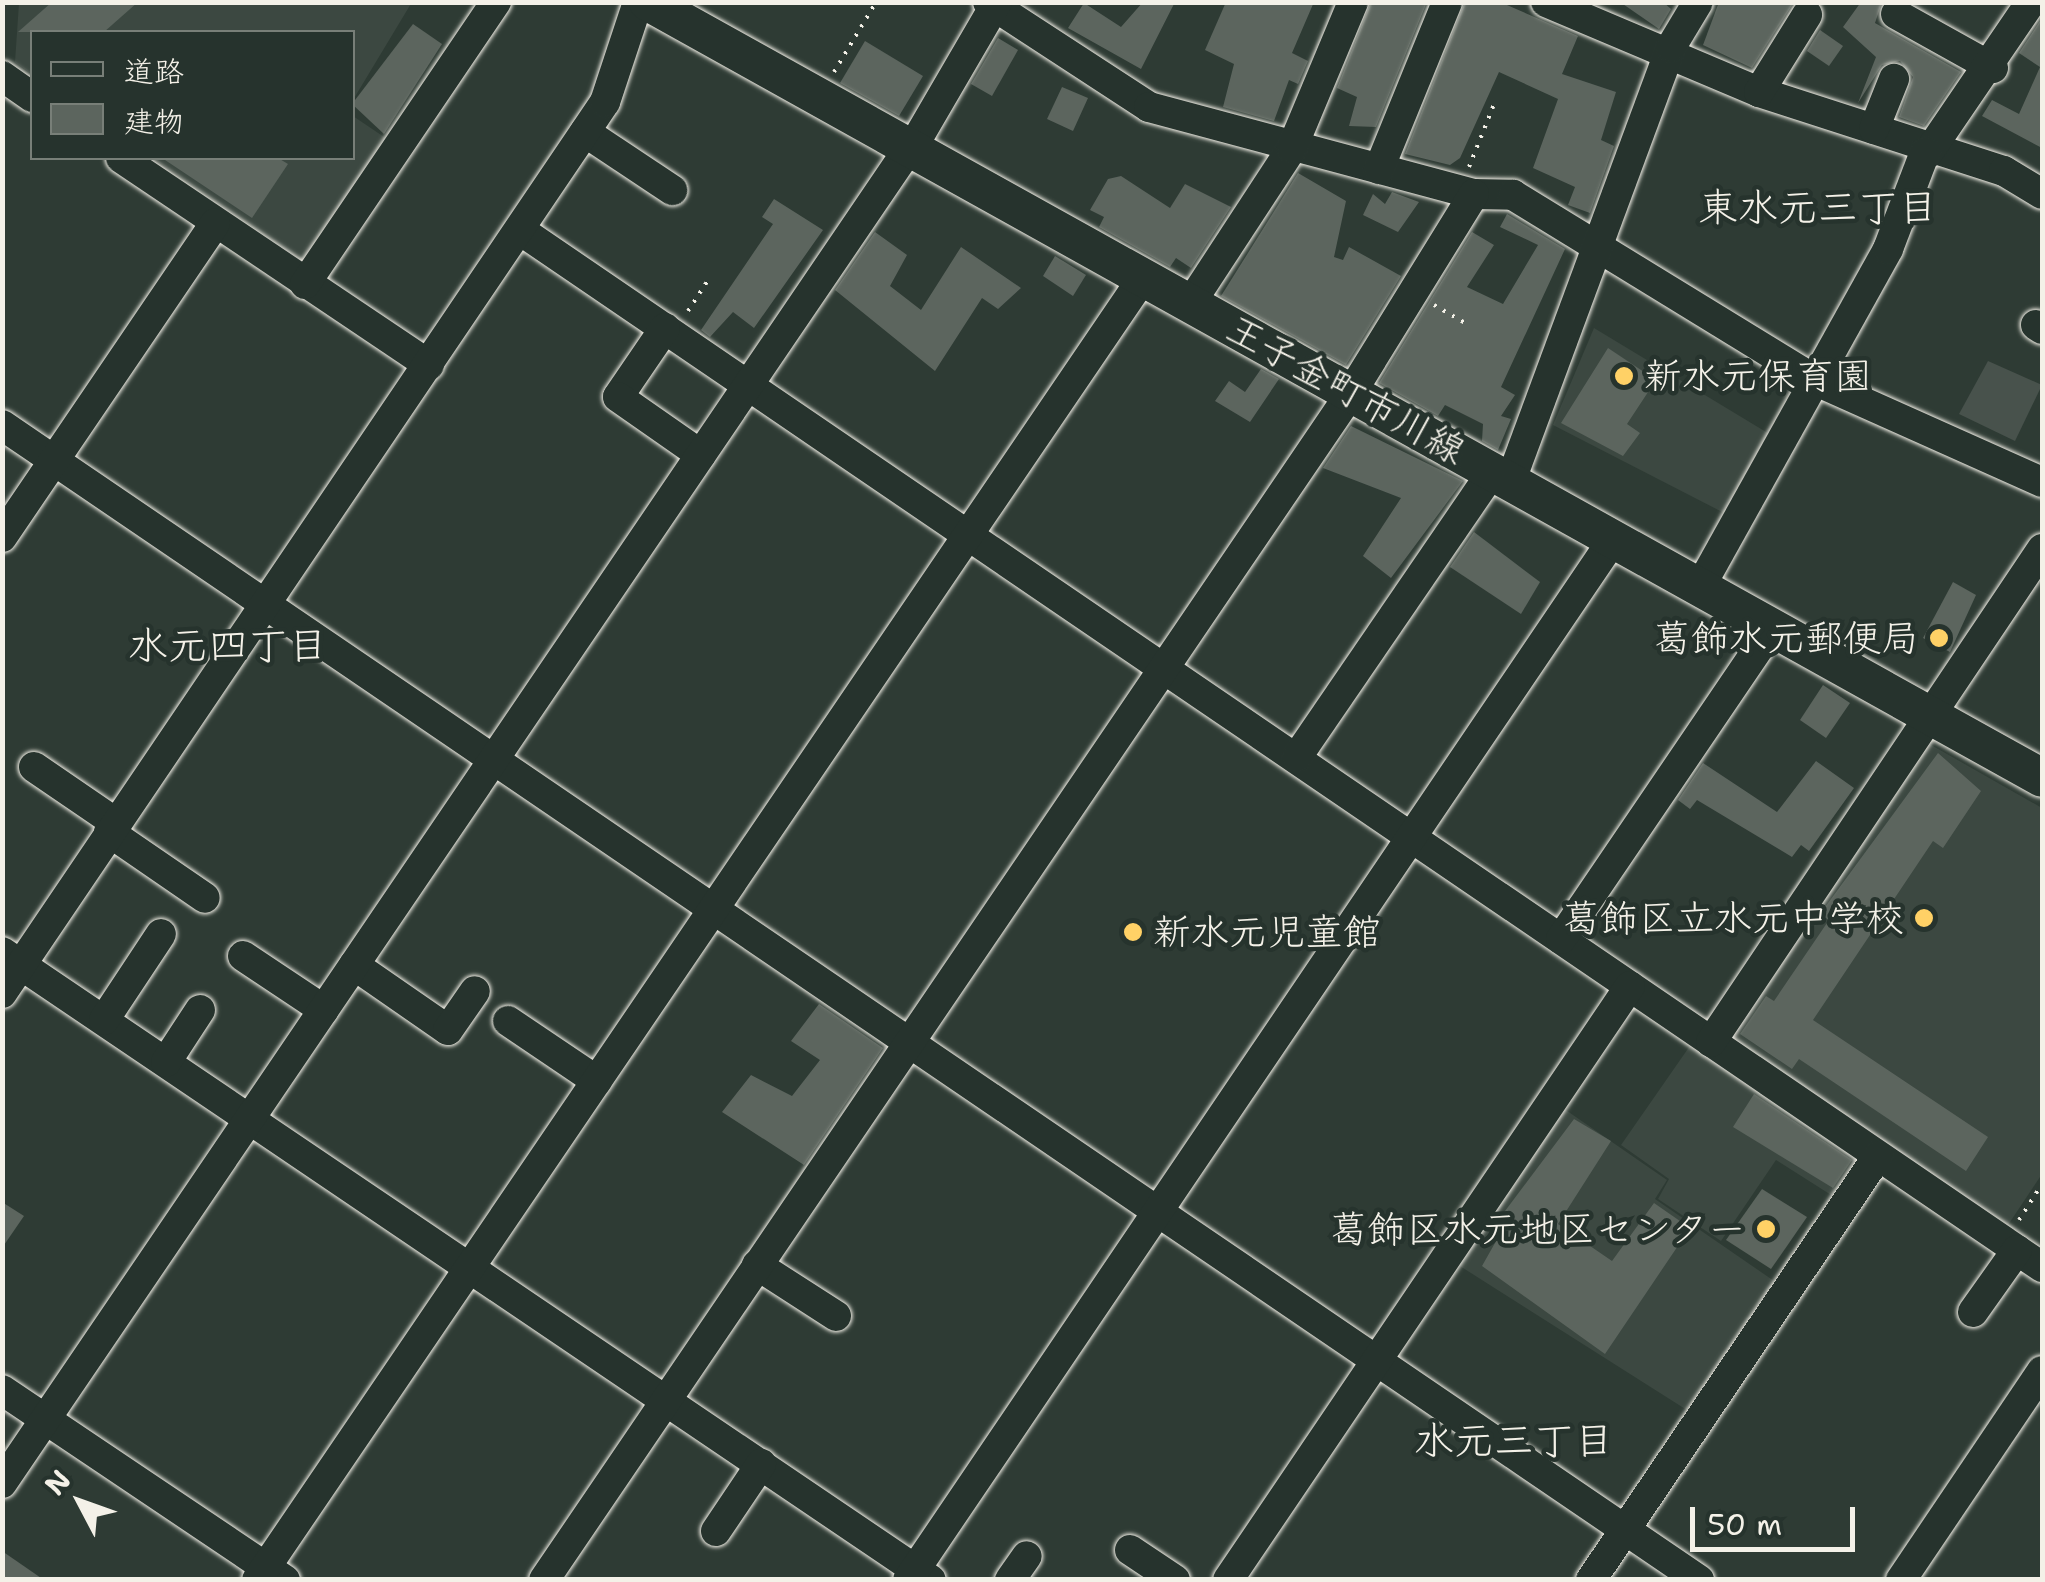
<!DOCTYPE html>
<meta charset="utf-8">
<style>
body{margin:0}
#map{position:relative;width:2045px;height:1582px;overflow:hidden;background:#2e3b34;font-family:"Shantell Sans","Klee One",sans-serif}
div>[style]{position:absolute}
.built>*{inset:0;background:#3c4841}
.green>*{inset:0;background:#48524c}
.building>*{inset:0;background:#5c655e}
.path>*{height:4px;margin-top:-2px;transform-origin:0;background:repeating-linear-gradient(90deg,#f4f1e8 0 2.5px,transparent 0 10.5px)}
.roads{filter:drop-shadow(0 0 2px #f4f1e8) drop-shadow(0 0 2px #f4f1e8)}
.minor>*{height:30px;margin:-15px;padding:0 15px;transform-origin:15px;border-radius:15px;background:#26332d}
.major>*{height:38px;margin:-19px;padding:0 19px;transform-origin:19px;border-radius:19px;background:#26332d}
.dots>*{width:28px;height:28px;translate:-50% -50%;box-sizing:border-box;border:5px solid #26332d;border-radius:50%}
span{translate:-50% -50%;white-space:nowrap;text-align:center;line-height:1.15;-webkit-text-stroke:9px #26332d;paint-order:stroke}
.poi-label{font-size:38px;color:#f4f1e8}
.left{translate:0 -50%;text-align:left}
.right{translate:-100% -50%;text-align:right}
.street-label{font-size:38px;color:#f4f1e8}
.neighbourhood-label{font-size:40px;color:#f4f1e8}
.frame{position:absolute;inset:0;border:5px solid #f4f1e8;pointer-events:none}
.legend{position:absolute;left:30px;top:30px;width:325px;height:130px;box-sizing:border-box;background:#26332d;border:2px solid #787f78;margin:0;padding:12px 18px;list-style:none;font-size:30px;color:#f4f1e8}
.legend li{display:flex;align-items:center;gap:20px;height:50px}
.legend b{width:50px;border:2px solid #787f78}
.north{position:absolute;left:30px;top:1452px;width:100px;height:100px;-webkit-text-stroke:8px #26332d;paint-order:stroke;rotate:311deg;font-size:28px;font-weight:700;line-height:40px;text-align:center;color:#f4f1e8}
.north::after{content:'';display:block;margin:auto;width:35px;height:45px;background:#f4f1e8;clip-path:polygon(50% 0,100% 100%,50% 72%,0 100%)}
.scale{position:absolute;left:1690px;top:1507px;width:165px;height:45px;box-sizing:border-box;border:5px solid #f4f1e8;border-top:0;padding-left:12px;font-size:30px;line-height:35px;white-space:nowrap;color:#f4f1e8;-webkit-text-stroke:8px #26332d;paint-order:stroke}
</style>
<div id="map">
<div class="built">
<i style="clip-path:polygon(412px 2px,353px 100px,352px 32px,32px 32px,32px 74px,15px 62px,19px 3px)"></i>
<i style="clip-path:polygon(353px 116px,390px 141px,307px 264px,153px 158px,352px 158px)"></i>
<i style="clip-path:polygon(1594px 328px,1776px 438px,1730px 516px,1553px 425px)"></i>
<i style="clip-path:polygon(1924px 741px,2042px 808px,2042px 1174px,2008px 1225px,1734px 1041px,1731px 1028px)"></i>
<i style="clip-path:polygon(1694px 1040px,1870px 1156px,1839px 1200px,1776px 1160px,1721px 1241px,1658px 1199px,1669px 1179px,1621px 1145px)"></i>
<i style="clip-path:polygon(1560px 1106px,1667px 1180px,1655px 1199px,1777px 1283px,1690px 1412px,1452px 1261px)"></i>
</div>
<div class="green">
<i style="clip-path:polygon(1988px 361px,2042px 385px,2015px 441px,1959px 414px)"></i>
</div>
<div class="building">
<i style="clip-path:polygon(52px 2px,138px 2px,104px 32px,18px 32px)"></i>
<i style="clip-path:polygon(1143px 2px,1175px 2px,1141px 69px,1068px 28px,1084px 3px,1121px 27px)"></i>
<i style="clip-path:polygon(1226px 2px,1314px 2px,1292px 53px,1308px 61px,1298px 84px,1289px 80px,1274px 121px,1223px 107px,1234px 64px,1205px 50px)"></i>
<i style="clip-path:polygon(1371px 2px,1427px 2px,1376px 127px,1349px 126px,1357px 97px,1337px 88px)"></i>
<i style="clip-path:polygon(1465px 2px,1500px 2px,1578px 36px,1562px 74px,1616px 92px,1601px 140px,1614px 146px,1590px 213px,1568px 205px,1575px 187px,1533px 168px,1558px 99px,1499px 72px,1460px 158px,1450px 165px,1405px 154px)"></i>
<i style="clip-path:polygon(1620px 2px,1663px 2px,1671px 9px,1659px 29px)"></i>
<i style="clip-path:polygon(1719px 2px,1794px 2px,1752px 68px,1703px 45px)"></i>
<i style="clip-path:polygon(1861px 2px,1882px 2px,1875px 23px,1961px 72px,1924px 126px,1899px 117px,1913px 77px,1900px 61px,1882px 65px,1858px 103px,1876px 57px,1843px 27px)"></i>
<i style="clip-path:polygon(2042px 18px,2042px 148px,1982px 116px,1992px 100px,2019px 114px,2040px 67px,2019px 53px)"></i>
<i style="clip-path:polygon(413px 24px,442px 44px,384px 134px,352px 104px)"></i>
<i style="clip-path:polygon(1820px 30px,1843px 46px,1829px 66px,1807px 51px)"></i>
<i style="clip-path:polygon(998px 38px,1018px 50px,992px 96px,971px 84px)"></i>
<i style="clip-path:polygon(865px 41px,923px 76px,899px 116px,840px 83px)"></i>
<i style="clip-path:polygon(1062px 87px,1088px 98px,1073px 131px,1047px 119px)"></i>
<i style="clip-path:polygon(162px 158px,278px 158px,288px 164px,252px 218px)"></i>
<i style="clip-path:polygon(1298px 173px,1346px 201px,1334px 257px,1343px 260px,1349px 247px,1401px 276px,1346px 365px,1221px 296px)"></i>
<i style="clip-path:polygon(1121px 176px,1170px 208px,1185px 184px,1231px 207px,1191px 268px,1176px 258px,1170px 267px,1099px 227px,1104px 217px,1090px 210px,1108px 179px)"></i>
<i style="clip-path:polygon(1392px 192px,1419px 202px,1398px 232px,1363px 215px,1373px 194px,1385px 204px)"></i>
<i style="clip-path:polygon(774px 199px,823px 230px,754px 328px,733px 312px,710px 337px,701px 330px,773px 224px,762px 217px)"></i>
<i style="clip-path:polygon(1507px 214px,1565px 249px,1501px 387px,1515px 395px,1501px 416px,1511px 419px,1498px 450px,1482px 441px,1483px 424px,1445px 405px,1438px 416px,1379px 383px,1472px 232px,1494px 245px,1467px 287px,1503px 304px,1538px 245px,1500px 227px)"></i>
<i style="clip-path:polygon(875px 232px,907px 255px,890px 286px,921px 310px,961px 247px,1021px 288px,998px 309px,982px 298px,935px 371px,835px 290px)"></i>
<i style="clip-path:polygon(1055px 256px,1086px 275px,1073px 296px,1043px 276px)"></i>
<i style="clip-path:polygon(1608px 348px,1656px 380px,1627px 424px,1640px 433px,1623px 456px,1561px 423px)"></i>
<i style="clip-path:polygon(1261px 369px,1279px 379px,1250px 422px,1215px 401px,1229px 381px,1245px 392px)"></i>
<i style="clip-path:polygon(1351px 426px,1463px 481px,1391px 578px,1363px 556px,1401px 498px,1323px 468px)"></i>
<i style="clip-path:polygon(1474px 532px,1540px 582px,1521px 614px,1450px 567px)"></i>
<i style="clip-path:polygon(1953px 582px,1976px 595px,1950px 652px,1923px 638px)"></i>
<i style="clip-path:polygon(1823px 685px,1850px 703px,1826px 738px,1800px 720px)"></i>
<i style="clip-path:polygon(1938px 753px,1981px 791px,1943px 848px,1933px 841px,1813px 1020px,1988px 1137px,1966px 1171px,1799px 1059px,1792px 1069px,1740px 1034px,1766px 996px,1774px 1001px,1829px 920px,1820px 914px)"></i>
<i style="clip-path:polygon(1816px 761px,1854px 788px,1809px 851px,1801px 845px,1792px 857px,1697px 800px,1690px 809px,1678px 800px,1703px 763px,1777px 812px)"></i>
<i style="clip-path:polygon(819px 1004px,883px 1048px,804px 1165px,722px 1112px,751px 1075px,792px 1096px,820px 1060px,791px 1041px)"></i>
<i style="clip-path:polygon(1754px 1094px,1852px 1160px,1833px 1188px,1733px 1127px)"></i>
<i style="clip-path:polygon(1574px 1119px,1611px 1141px,1558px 1224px,1612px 1261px,1654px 1203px,1690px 1228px,1605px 1354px,1482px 1266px,1504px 1227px,1496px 1223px)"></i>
<i style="clip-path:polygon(1762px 1189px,1807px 1217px,1771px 1269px,1726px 1240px)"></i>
<i style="clip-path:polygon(2px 1202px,24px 1216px,2px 1248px)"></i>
<i style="clip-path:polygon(2px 1551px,44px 1580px,2px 1580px)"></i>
</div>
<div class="path">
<i style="left:834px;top:72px;width:82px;rotate:-59deg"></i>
<i style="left:1469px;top:167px;width:73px;rotate:-68.3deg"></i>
<i style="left:1434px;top:305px;width:36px;rotate:30deg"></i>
<i style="left:688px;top:311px;width:38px;rotate:-57deg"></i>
<i style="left:2019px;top:1220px;width:43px;rotate:-57.4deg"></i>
</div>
<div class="roads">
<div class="minor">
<i style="left:988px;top:2px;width:192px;rotate:33.1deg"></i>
<i style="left:1149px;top:107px;width:336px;rotate:15deg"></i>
<i style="left:1474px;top:194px;width:39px;rotate:1deg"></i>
<i style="left:1513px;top:195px;width:356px;rotate:31.5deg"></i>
<i style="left:1816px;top:381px;width:248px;rotate:24.1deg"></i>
<i style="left:1546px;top:2px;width:231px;rotate:22.9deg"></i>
<i style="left:1759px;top:92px;width:257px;rotate:17.9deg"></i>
<i style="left:2004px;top:171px;width:44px;rotate:31.2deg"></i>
<i style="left:1896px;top:14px;width:111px;rotate:29.1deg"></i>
<i style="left:2px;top:76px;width:37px;rotate:35deg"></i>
<i style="left:1759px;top:92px;width:91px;rotate:-58.1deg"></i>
<i style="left:1874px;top:129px;width:54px;rotate:-68.2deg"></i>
<i style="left:585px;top:132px;width:105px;rotate:33.7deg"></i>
<i style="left:912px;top:148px;width:169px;rotate:-59.8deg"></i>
<i style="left:1928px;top:153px;width:183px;rotate:-55.7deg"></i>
<i style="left:121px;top:158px;width:371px;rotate:33.9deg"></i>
<i style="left:1379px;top:169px;width:180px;rotate:-67.8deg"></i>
<i style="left:520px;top:230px;width:1842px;rotate:34.27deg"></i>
<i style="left:305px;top:284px;width:341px;rotate:-55.9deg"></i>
<i style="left:1190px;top:304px;width:186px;rotate:-56.8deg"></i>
<i style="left:1292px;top:148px;width:158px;rotate:-67.3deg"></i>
<i style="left:2036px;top:325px;width:7px;rotate:34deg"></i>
<i style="left:665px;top:328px;width:83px;rotate:124.3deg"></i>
<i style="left:618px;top:397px;width:101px;rotate:34.9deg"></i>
<i style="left:2px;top:425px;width:2053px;rotate:34.24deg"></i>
<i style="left:1511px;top:480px;width:462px;rotate:-69.7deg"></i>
<i style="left:1671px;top:47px;width:52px;rotate:-59deg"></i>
<i style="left:2px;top:537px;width:379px;rotate:-55.8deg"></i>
<i style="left:1700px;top:587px;width:387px;rotate:-60.9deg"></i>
<i style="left:1888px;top:249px;width:104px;rotate:-69.1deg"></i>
<i style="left:1297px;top:757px;width:347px;rotate:-55.6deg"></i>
<i style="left:34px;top:767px;width:99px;rotate:34.3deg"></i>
<i style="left:109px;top:832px;width:116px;rotate:34.5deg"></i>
<i style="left:1561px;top:939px;width:377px;rotate:-55.8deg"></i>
<i style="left:2px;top:952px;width:1121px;rotate:34.06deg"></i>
<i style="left:243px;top:956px;width:97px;rotate:33.7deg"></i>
<i style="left:354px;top:965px;width:114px;rotate:34.7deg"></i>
<i style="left:448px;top:1030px;width:47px;rotate:-55.3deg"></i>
<i style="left:2px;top:993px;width:1076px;rotate:-55.91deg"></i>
<i style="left:605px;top:102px;width:105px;rotate:-71.7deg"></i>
<i style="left:104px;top:1020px;width:103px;rotate:-56.5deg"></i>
<i style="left:508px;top:1021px;width:107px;rotate:34deg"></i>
<i style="left:1711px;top:1042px;width:594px;rotate:-56.12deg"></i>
<i style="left:166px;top:1062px;width:62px;rotate:-56.8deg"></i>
<i style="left:757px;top:1265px;width:94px;rotate:32.8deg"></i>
<i style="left:1973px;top:1312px;width:76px;rotate:-54.6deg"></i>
<i style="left:2px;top:1390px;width:341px;rotate:33.9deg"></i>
<i style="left:2px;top:1483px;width:1615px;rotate:-55.8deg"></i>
<i style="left:716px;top:1531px;width:81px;rotate:-56.1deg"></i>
<i style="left:1130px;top:1550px;width:54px;rotate:33.7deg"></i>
<i style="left:257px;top:1580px;width:1575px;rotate:-55.77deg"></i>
<i style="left:544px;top:1580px;width:1435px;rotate:-55.79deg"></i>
<i style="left:1351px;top:393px;width:234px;rotate:-58.3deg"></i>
<i style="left:908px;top:1580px;width:1259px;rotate:-55.88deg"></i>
<i style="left:1010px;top:1580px;width:29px;rotate:-55deg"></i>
<i style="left:1228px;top:1580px;width:717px;rotate:-55.91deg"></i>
<i style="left:1591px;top:1580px;width:512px;rotate:-55.91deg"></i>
<i style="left:1901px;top:1580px;width:252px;rotate:-56deg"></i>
</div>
<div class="major">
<i style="left:648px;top:2px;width:1595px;rotate:29.1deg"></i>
</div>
</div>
<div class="dots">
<i style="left:1624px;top:376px;background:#ffd166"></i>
<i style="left:1939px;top:638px;background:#ffd166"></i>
<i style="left:1924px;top:918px;background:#ffd166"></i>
<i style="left:1133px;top:932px;background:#ffd166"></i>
<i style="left:1766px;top:1229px;background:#ffd166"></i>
</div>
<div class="poi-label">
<span class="left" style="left:1644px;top:376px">新水元保育園</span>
<span class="right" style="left:1919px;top:638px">葛飾水元郵便局</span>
<span class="right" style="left:1904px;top:918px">葛飾区立水元中学校</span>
<span class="left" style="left:1153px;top:932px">新水元児童館</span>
<span class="right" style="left:1746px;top:1229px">葛飾区水元地区センター</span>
</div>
<div class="street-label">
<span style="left:1346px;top:389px;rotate:29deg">王子金町市川線</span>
</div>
<div class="neighbourhood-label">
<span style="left:1818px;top:207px">東水元三丁目</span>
<span style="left:228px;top:645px">水元四丁目</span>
<span style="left:1514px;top:1440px">水元三丁目</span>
</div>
<div class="frame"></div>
<ul class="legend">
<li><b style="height:12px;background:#26332d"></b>道路</li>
<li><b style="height:28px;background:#5c655e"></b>建物</li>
</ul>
<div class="north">N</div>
<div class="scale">50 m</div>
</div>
